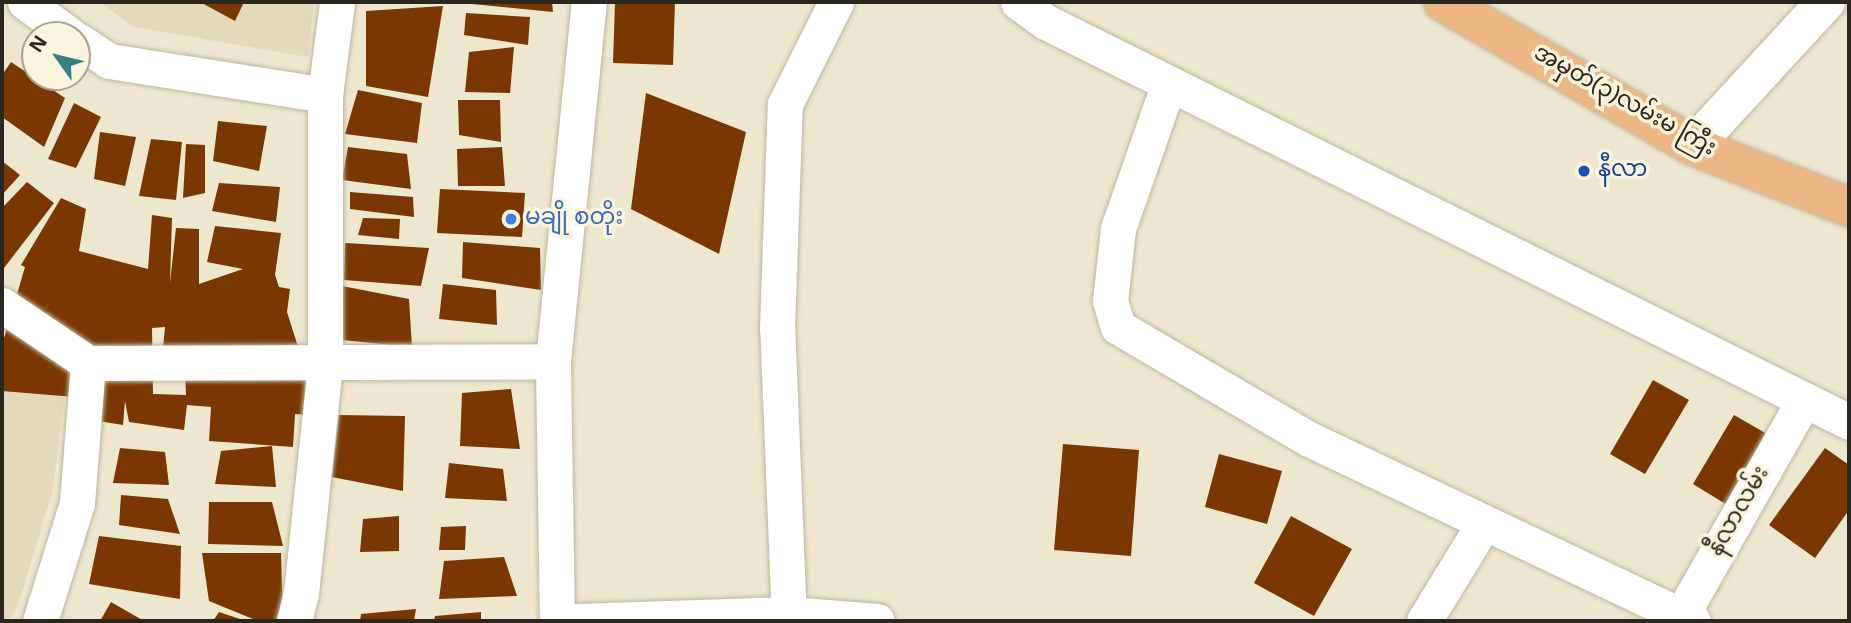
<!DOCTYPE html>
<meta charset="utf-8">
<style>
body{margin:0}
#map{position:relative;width:1851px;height:623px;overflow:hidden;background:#eee7cf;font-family:Georgia,"Noto Sans Myanmar",serif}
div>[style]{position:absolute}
.built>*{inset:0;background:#e3dabb}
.building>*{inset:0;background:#7a3800}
.roads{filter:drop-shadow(0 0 2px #bdb69f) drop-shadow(0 0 2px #bdb69f)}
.minor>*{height:35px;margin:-17.5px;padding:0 17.5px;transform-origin:17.5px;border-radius:17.5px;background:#fff}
.tertiary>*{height:38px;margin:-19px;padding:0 19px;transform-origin:19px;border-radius:19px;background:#fff}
.primary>*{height:38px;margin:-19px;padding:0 19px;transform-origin:19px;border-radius:19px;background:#ecb785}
.dots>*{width:19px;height:19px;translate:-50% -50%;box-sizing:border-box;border:4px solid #fbf4dc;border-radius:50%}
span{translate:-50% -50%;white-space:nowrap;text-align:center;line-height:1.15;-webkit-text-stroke:7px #fbf4dc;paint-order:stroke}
.street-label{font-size:23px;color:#2a271e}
.transit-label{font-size:23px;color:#164399}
.left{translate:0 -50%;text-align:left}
.shop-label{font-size:23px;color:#366cbe}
.frame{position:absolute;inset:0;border:4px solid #2a271e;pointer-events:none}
.north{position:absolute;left:21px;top:21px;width:70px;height:70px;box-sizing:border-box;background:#fbf4dc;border:2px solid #a7a290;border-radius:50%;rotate:304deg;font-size:19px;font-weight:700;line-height:28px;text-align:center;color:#2a271e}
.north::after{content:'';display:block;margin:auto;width:24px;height:32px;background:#377f87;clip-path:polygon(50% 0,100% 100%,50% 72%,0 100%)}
</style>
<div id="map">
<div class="built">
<i style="clip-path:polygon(100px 2px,314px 2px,308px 57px,133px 27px)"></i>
<i style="clip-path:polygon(2px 339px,67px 381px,52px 493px,17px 608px,8px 621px,2px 621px)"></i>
</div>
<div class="building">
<i style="clip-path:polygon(200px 2px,244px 2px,235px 21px)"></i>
<i style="clip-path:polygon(472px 2px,552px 2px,553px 12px,472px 4px)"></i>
<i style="clip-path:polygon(615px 2px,675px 2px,673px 65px,613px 63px)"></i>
<i style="clip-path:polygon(443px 6px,428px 97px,366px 86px,366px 11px)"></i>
<i style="clip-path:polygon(466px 13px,530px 17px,528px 45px,464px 35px)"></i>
<i style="clip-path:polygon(514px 47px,510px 93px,465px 92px,469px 52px)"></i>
<i style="clip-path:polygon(11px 62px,65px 98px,44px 147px,2px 117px,2px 75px)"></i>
<i style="clip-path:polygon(358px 90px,422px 103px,417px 143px,345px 134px)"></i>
<i style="clip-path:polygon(646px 93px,746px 132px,719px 254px,631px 209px)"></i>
<i style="clip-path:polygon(458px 100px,500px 100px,501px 142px,459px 135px)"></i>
<i style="clip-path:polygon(74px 103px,101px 117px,76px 168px,48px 159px)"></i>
<i style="clip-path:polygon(218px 121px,267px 126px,259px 171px,213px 161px)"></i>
<i style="clip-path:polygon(100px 132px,136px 137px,125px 186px,94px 179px)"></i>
<i style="clip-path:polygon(151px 139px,182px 142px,176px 200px,139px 196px)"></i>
<i style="clip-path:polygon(186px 144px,205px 145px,205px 193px,183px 198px)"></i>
<i style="clip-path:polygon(348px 147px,407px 154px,411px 189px,342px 180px)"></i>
<i style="clip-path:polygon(502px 147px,505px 186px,458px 186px,457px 149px)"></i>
<i style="clip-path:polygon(2px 161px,20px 175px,2px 195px)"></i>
<i style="clip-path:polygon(27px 182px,54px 203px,4px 268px,2px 208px)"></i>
<i style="clip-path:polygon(219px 183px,280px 187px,276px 222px,212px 211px)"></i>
<i style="clip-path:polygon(440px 189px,525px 193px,522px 237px,437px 233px)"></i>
<i style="clip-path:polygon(350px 192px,413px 197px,414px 217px,350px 209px)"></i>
<i style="clip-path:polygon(evenodd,61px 198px,86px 209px,79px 251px,148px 269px,152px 215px,172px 218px,170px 283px,176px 228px,199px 229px,199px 284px,243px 269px,207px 262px,215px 226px,281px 233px,275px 275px,279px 287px,290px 289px,287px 312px,320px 416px,295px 414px,293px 447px,209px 441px,211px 407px,187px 405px,184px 430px,129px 422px,125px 401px,123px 425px,98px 421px,99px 399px,2px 391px,2px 345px,25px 267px,21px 265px,61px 198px,165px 327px,163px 348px,184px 349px,186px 395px,153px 394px,152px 328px,165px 327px)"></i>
<i style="clip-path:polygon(363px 218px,400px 219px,399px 239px,358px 235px)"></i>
<i style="clip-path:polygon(463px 242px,540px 248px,541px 290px,462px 278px)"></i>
<i style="clip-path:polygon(345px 243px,429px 248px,421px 286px,344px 280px)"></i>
<i style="clip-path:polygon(443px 284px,496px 290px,497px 325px,439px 319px)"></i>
<i style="clip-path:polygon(342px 286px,409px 299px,412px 347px,332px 339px)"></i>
<i style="clip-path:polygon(1653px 380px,1689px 400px,1645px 474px,1610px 454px)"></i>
<i style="clip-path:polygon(511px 389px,520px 449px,460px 446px,462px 393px)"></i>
<i style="clip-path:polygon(339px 415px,405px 416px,403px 491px,332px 477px)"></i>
<i style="clip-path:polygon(1734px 415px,1774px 438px,1732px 508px,1693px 484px)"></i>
<i style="clip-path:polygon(1063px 444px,1139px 450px,1131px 556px,1054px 550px)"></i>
<i style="clip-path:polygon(272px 446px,276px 487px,215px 484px,221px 451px)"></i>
<i style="clip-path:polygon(120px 448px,165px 452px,169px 485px,113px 483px)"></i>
<i style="clip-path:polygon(1825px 448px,1849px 465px,1849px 510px,1815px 558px,1769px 525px)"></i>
<i style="clip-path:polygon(1219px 454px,1282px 471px,1267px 524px,1205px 507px)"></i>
<i style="clip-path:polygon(449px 463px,503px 469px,507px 501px,445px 498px)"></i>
<i style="clip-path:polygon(121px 495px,168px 499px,180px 534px,119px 525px)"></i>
<i style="clip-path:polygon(209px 502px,272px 502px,283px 546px,208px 544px)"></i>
<i style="clip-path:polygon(399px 516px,399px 551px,360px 552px,363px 519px)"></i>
<i style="clip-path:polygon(1291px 516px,1352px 549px,1314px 616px,1254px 583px)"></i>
<i style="clip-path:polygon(466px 526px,465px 550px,439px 550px,441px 527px)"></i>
<i style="clip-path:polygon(99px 536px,181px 546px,180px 599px,89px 584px)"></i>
<i style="clip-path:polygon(202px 553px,281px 553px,283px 621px,258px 621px,209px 601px)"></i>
<i style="clip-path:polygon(504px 557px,517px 596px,439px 599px,444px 561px)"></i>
<i style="clip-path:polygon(111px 602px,144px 621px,100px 621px)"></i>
<i style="clip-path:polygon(416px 609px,414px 621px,360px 621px,361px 614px)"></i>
<i style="clip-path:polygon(219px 612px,246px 621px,213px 621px)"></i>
<i style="clip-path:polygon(481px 612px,481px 621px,434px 621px,435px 616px)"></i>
</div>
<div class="roads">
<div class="minor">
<i style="left:25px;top:2px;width:56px;rotate:36.3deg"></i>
<i style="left:1018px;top:2px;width:34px;rotate:36deg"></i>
<i style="left:1046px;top:22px;width:897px;rotate:26.48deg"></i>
<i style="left:77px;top:40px;width:38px;rotate:33deg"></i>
<i style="left:109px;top:61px;width:219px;rotate:8.9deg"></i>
<i style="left:1169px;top:83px;width:155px;rotate:109.3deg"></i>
<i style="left:1118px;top:229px;width:72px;rotate:96.3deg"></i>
<i style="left:1110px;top:301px;width:27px;rotate:73deg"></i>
<i style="left:1118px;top:327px;width:221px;rotate:30.4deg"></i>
<i style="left:1309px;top:439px;width:425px;rotate:25.4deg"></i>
<i style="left:2px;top:305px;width:104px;rotate:34deg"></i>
<i style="left:88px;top:363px;width:465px;rotate:-0.2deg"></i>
<i style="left:40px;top:621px;width:124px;rotate:-72.6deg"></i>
<i style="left:77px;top:503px;width:140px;rotate:-85.5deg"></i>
<i style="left:294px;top:621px;width:29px;rotate:-76deg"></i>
<i style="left:301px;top:593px;width:230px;rotate:-84deg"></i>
<i style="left:325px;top:364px;width:269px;rotate:-90deg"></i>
<i style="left:325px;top:95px;width:94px;rotate:-82.6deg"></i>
<i style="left:557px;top:621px;width:260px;rotate:-90.9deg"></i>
<i style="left:553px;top:361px;width:361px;rotate:-84.3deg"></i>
<i style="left:577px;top:621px;width:212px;rotate:-1.9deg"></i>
<i style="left:789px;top:614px;width:88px;rotate:4.5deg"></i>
<i style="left:789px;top:621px;width:293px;rotate:-92.3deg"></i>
<i style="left:777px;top:328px;width:224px;rotate:-88deg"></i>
<i style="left:785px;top:104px;width:114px;rotate:-63.4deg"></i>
<i style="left:1424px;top:621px;width:115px;rotate:-58.5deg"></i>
<i style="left:1678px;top:621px;width:252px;rotate:-60.3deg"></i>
</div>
<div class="tertiary">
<i style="left:1693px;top:146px;width:196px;rotate:-47.3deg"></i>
</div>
<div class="primary">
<i style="left:1443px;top:2px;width:289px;rotate:29.9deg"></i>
<i style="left:1693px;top:146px;width:168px;rotate:21.4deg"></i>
</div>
</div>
<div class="dots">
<i style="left:1584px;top:171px;background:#1a4fb4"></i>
<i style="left:511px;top:219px;background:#3f7fe0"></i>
</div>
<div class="street-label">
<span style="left:1624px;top:102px;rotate:29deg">အမှတ်(၃)လမ်းမ ကြီး</span>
<span style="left:1740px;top:512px;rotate:-60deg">နီလာလမ်း</span>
</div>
<div class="transit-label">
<span class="left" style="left:1598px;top:171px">နီလာ</span>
</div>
<div class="shop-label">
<span class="left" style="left:525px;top:219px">မချို စတိုး</span>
</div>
<div class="frame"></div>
<div class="north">N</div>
</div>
